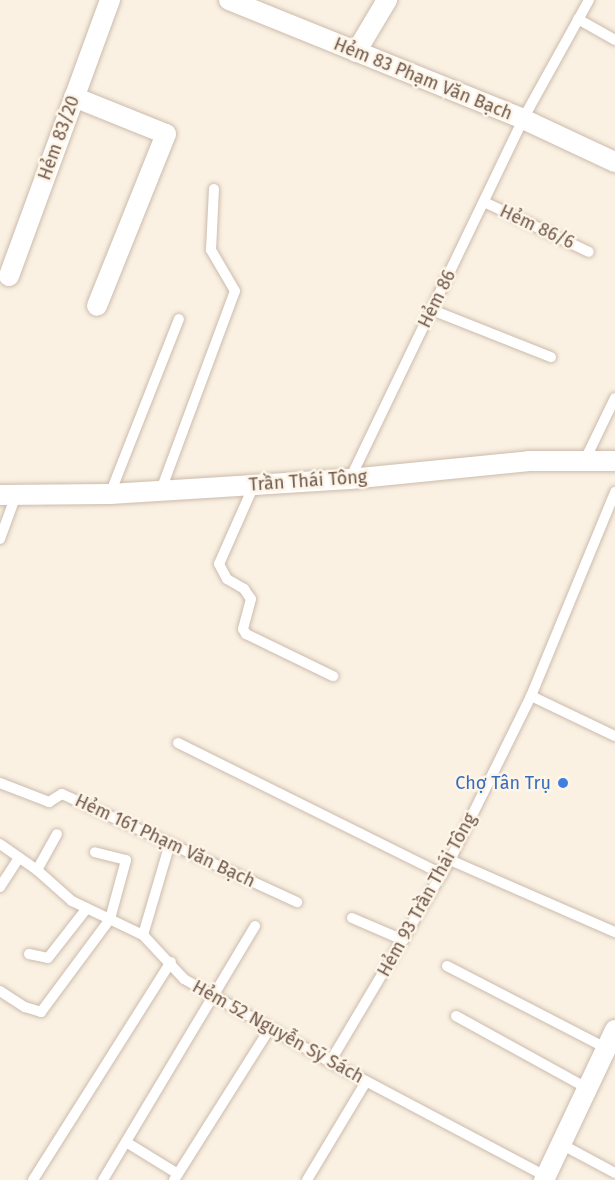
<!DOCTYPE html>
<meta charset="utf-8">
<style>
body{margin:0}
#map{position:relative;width:615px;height:1180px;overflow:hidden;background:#faf1e2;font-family:"Fira Sans",sans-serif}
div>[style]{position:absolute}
.roads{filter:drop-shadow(0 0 2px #ccbbad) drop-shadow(0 0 2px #ccbbad)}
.service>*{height:10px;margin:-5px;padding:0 5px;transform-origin:5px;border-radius:5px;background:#fff}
.minor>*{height:20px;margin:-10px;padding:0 10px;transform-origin:10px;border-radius:10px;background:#fff}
.dots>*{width:16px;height:16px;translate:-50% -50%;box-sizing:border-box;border:3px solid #fdf5e8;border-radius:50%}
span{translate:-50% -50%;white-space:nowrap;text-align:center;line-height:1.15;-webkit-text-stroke:5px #fdf5e8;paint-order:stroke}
.street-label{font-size:18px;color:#70584b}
.shop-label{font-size:18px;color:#366cbe}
.right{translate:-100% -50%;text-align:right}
</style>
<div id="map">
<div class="roads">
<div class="service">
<i style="left:578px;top:19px;width:43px;rotate:29.6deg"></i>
<i style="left:484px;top:202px;width:116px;rotate:25.5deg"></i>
<i style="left:432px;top:310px;width:128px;rotate:21.6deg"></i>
<i style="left:584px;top:462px;width:71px;rotate:-64.2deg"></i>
<i style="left:350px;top:479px;width:399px;rotate:-64.3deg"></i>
<i style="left:523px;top:119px;width:136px;rotate:-61deg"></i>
<i style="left:254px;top:485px;width:86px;rotate:113.9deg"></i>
<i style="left:219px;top:564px;width:17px;rotate:62deg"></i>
<i style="left:227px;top:579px;width:20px;rotate:30deg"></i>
<i style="left:244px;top:589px;width:12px;rotate:55deg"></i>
<i style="left:251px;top:599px;width:31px;rotate:105deg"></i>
<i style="left:243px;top:629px;width:6px;rotate:59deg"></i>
<i style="left:246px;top:634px;width:97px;rotate:25.8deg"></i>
<i style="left:161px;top:490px;width:212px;rotate:-69.6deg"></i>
<i style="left:235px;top:291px;width:48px;rotate:-120.3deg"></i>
<i style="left:211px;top:250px;width:61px;rotate:-87.2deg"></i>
<i style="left:110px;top:494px;width:188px;rotate:-68.5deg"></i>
<i style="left:0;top:539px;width:47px;rotate:-70deg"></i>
<i style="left:531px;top:696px;width:93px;rotate:25.5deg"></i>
<i style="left:178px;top:743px;width:295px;rotate:26.4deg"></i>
<i style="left:0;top:783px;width:53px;rotate:21.2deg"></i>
<i style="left:49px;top:802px;width:15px;rotate:-32deg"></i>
<i style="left:62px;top:794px;width:259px;rotate:24.7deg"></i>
<i style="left:0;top:844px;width:45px;rotate:35.1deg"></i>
<i style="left:37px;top:870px;width:47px;rotate:41.5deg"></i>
<i style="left:72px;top:901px;width:79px;rotate:25.6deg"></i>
<i style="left:143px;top:935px;width:60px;rotate:47deg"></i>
<i style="left:184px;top:979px;width:168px;rotate:29.6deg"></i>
<i style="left:330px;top:1062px;width:243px;rotate:27.9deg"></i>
<i style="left:450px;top:860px;width:180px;rotate:23.6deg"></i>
<i style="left:37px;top:870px;width:41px;rotate:-60.9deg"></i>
<i style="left:0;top:887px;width:35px;rotate:-57deg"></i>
<i style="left:352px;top:918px;width:56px;rotate:23.3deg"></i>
<i style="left:143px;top:935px;width:96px;rotate:-73.6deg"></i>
<i style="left:29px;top:954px;width:19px;rotate:12deg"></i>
<i style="left:48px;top:958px;width:63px;rotate:-52deg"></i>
<i style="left:447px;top:966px;width:179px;rotate:27.3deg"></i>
<i style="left:0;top:991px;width:30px;rotate:33deg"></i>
<i style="left:25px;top:1007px;width:17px;rotate:17deg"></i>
<i style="left:41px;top:1012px;width:116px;rotate:-53.4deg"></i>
<i style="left:110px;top:919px;width:61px;rotate:-74.8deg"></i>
<i style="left:126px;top:860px;width:32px;rotate:-166deg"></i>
<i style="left:456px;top:1016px;width:149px;rotate:28.8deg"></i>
<i style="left:330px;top:1062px;width:235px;rotate:-59.3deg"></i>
<i style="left:450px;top:860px;width:183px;rotate:-63.7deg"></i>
<i style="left:531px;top:696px;width:221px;rotate:-67.6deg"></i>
<i style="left:126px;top:1142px;width:61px;rotate:31.6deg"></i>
<i style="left:561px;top:1144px;width:61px;rotate:28.2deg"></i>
<i style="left:33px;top:1180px;width:258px;rotate:-57.7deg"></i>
<i style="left:103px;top:1180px;width:296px;rotate:-59.1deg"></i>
<i style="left:174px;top:1180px;width:180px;rotate:-57.7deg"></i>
<i style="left:307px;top:1180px;width:114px;rotate:-59deg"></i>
</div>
<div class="minor">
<i style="left:229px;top:0;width:317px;rotate:22deg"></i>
<i style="left:523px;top:119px;width:102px;rotate:25.1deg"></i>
<i style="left:356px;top:52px;width:61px;rotate:-59.2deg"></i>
<i style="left:74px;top:97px;width:99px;rotate:21.9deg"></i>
<i style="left:166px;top:134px;width:185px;rotate:111.9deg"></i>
<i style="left:9px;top:276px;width:294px;rotate:-69.9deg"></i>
<i style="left:0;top:495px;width:110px;rotate:-0.5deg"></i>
<i style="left:110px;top:494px;width:240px;rotate:-3.6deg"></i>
<i style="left:350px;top:479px;width:180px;rotate:-5.7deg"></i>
<i style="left:529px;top:461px;width:86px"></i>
<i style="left:544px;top:1180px;width:166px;rotate:-64.7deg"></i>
</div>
</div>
<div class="dots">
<i style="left:563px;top:783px;background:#3f7fe0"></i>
</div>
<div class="street-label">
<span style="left:423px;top:79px;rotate:22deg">Hẻm 83 Phạm Văn Bạch</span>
<span style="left:59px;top:138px;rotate:-70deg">Hẻm 83/20</span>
<span style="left:537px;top:227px;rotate:25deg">Hẻm 86/6</span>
<span style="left:437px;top:299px;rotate:-64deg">Hẻm 86</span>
<span style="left:308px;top:481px;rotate:-4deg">Trần Thái Tông</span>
<span style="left:165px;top:841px;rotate:25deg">Hẻm 161 Phạm Văn Bạch</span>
<span style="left:427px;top:895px;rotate:-61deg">Hẻm 93 Trần Thái Tông</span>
<span style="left:278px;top:1032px;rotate:29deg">Hẻm 52 Nguyễn Sỹ Sách</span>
</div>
<div class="shop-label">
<span class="right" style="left:551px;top:783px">Chợ Tân Trụ</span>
</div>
</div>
